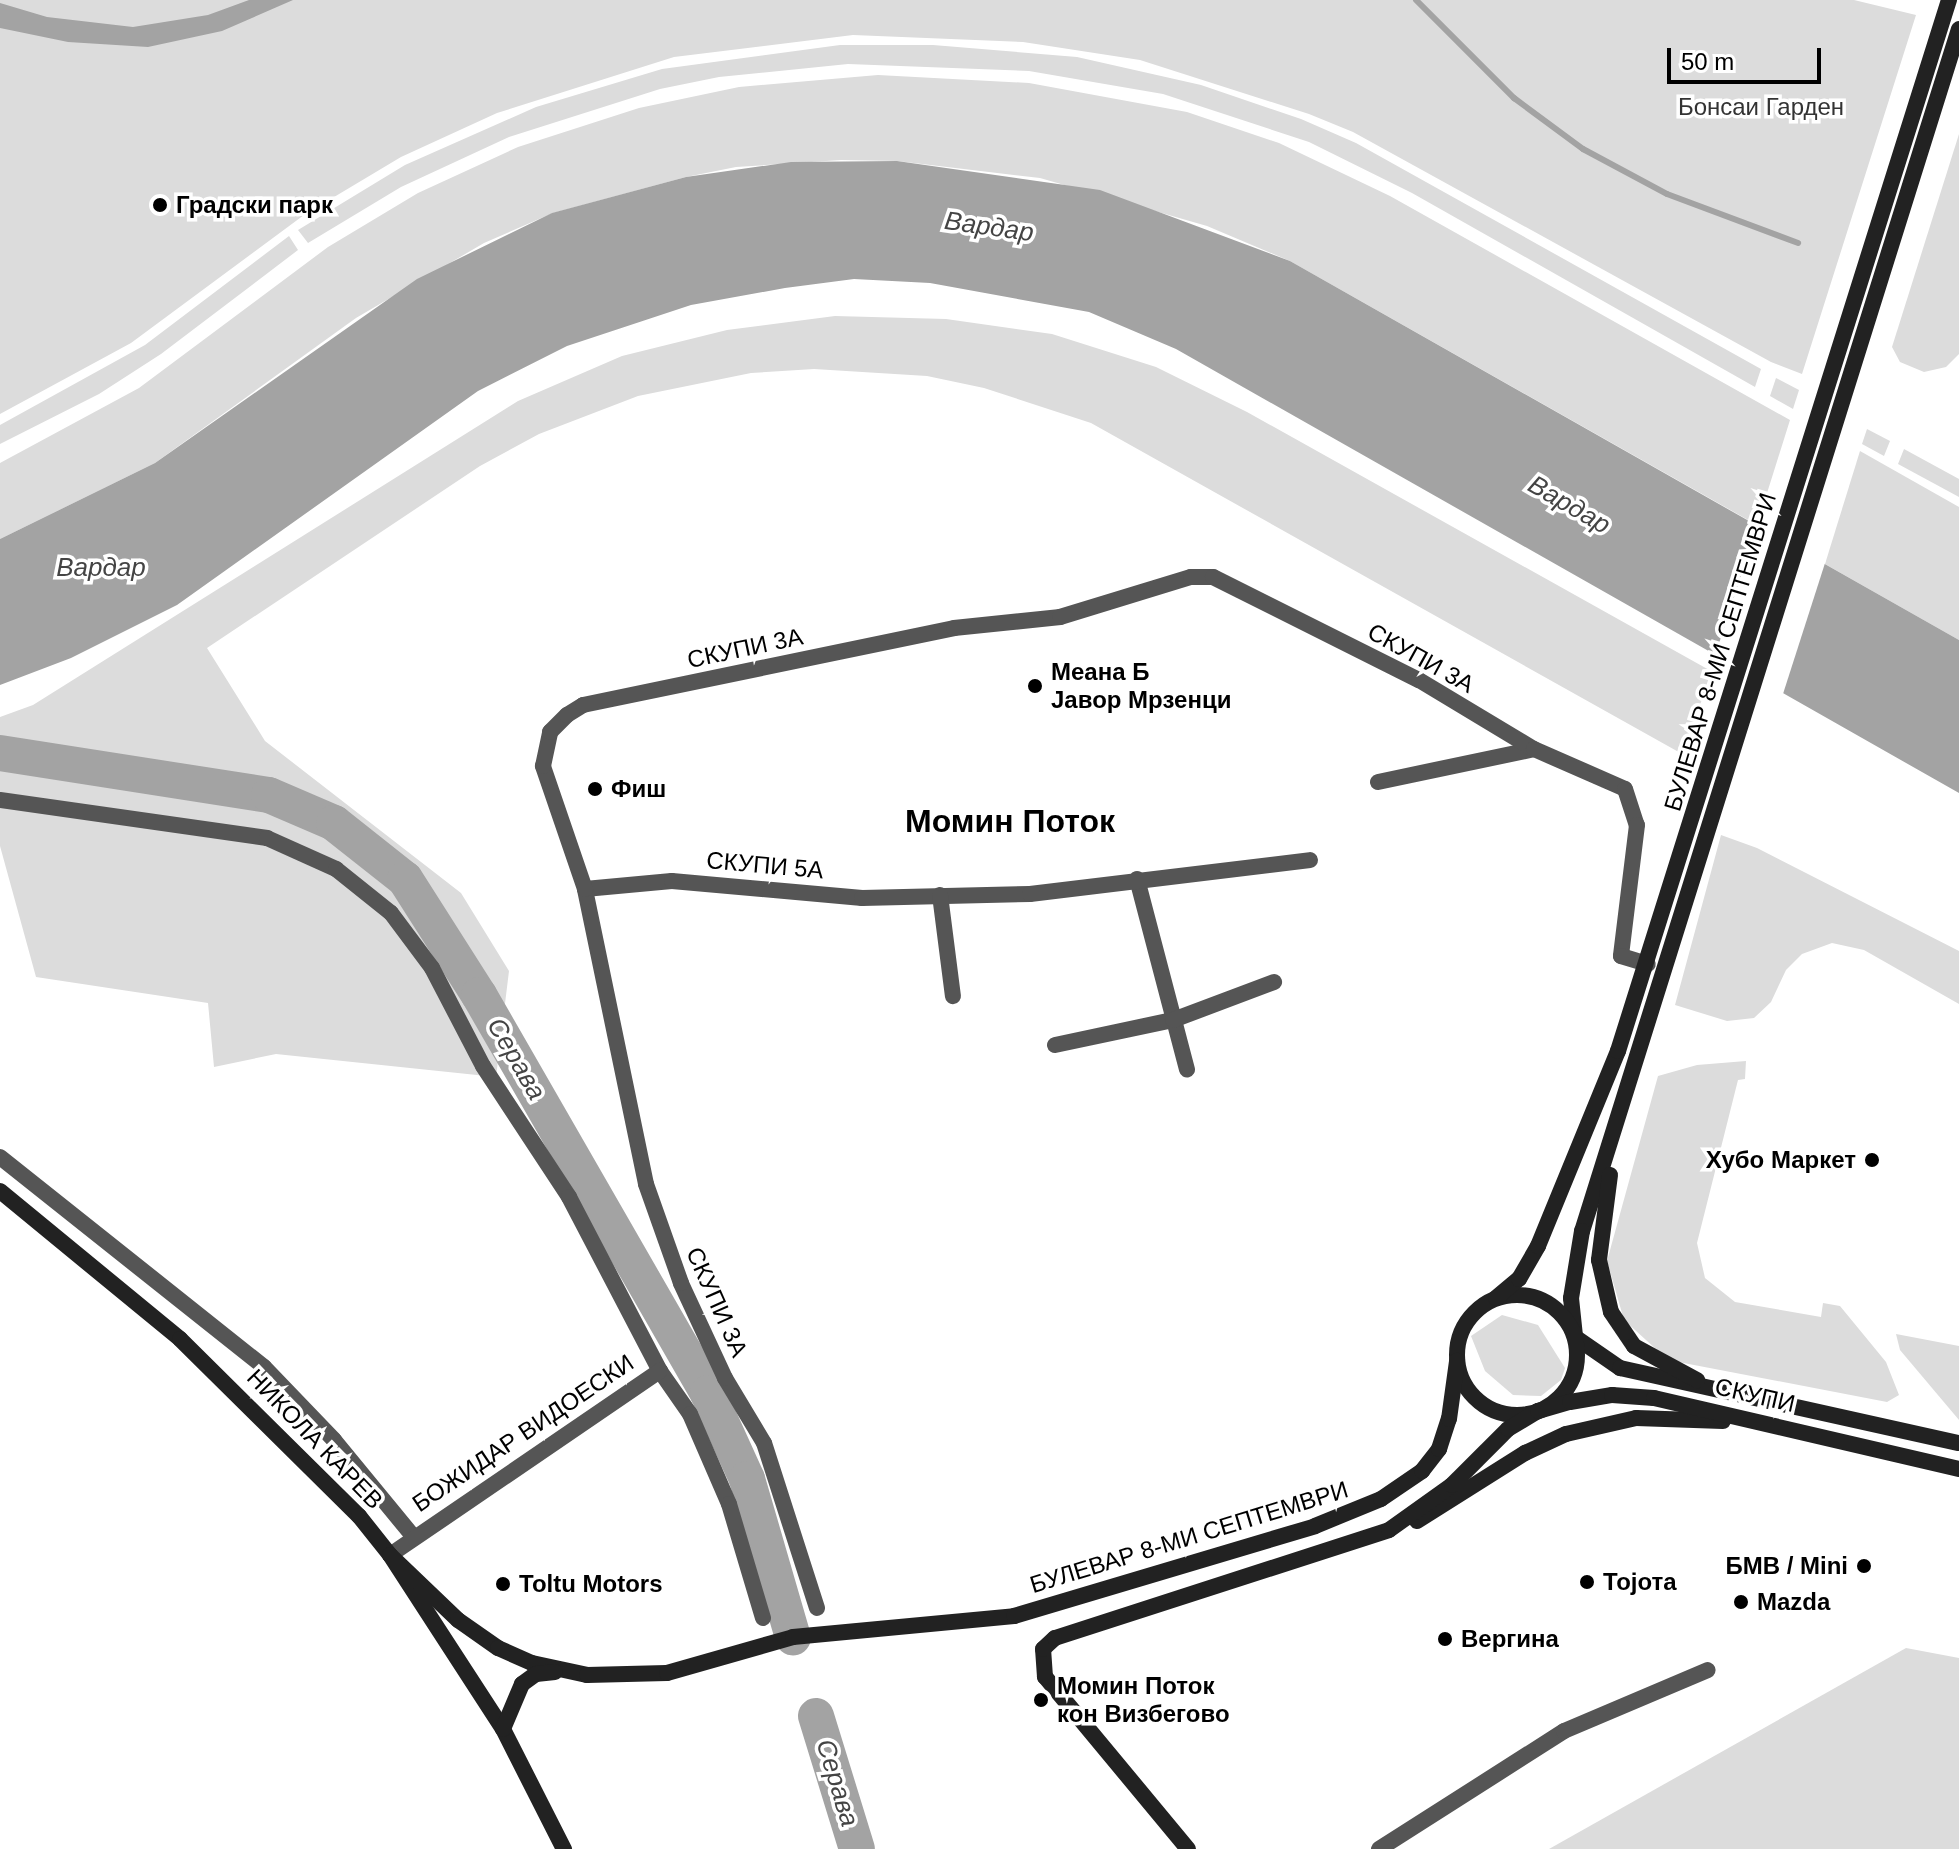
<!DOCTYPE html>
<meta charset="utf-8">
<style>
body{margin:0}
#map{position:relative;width:1959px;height:1849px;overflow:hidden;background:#fff;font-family:Helvetica,sans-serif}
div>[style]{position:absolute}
.green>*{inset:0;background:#dcdcdc}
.water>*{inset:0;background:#a3a3a3}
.pier>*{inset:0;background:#fff}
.stream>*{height:6px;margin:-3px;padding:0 3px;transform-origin:3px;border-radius:3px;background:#a3a3a3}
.river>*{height:36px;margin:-18px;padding:0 18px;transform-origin:18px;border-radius:18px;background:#a3a3a3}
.street>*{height:16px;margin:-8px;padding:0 8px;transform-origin:8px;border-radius:8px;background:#555}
.secondary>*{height:16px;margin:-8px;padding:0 8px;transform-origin:8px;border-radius:8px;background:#222}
.secondary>.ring{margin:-8px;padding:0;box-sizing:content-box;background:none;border:16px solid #222;border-radius:50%}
.dots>*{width:22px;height:22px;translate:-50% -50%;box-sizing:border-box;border:4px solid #fff;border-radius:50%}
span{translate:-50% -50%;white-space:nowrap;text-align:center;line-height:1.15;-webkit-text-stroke:7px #fff;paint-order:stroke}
.park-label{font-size:24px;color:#333}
.poi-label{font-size:24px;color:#000;font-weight:700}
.left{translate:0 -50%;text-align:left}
.right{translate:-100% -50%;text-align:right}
.street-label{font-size:24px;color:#000}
.water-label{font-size:26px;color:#444;font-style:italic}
.district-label{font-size:32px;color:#000;font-weight:700}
.scale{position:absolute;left:1667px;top:48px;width:154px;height:36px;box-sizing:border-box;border:4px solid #000;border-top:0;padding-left:10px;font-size:24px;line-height:28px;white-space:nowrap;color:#000;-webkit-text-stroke:6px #fff;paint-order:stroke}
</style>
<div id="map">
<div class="green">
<i style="clip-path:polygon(0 0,1854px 0,1916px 15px,1802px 374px,1771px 362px,1353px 132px,1309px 114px,1140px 60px,1023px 42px,853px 35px,674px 57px,497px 113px,401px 157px,304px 215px,131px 343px,0 414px)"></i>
<i style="clip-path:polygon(840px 45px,933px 45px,1077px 57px,1201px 85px,1301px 119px,1356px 143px,1761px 369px,1755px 387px,1412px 193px,1309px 142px,1163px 94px,1029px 71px,848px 64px,719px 77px,660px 89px,509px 137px,401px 187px,308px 243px,298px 230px,405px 165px,536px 107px,662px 69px)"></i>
<i style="clip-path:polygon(878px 75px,1029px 83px,1187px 112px,1279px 143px,1390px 196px,1790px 420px,1757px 525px,1290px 261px,1207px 226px,1040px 178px,897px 161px,841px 160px,736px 167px,686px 177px,553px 213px,484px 243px,356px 318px,155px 463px,0 539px,0 463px,139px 388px,328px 247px,418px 193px,518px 147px,639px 108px,739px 87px)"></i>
<i style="clip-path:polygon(1959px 134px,1959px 354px,1946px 367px,1924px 372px,1900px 362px,1892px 347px)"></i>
<i style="clip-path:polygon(289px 236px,298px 250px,161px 354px,99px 394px,0 444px,0 425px,145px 345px)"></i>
<i style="clip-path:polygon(835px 316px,946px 319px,1052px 334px,1156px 367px,1247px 412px,1711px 671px,1684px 755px,1091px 423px,984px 388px,927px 376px,814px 369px,751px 373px,638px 396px,539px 434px,480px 466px,207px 648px,265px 741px,461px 893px,509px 971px,496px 1077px,276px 1054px,214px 1067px,208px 1003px,36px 977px,0 846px,0 717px,33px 705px,518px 401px,622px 356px,727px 330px)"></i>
<i style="clip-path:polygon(1776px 378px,1799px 390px,1793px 409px,1770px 396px)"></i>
<i style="clip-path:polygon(1867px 429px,1890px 441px,1884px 456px,1862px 444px)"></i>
<i style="clip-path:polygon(1904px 449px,1959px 479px,1959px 497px,1898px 464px)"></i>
<i style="clip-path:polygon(1860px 451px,1959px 507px,1959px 640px,1825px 564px)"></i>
<i style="clip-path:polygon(1721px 835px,1757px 848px,1959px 951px,1959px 1004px,1864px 950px,1832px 943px,1802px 954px,1786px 970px,1771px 1002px,1754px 1018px,1727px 1021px,1675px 1005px)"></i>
<i style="clip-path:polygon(1746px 1061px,1745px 1079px,1738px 1080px,1697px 1243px,1705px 1278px,1735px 1302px,1821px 1317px,1823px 1303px,1840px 1306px,1886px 1362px,1899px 1395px,1887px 1402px,1668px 1360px,1624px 1320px,1607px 1261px,1658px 1076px,1697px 1065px)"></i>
<i style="clip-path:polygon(1502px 1315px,1538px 1325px,1565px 1368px,1561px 1380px,1541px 1396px,1513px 1395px,1485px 1371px,1471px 1336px)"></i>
<i style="clip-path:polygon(1896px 1334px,1959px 1346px,1959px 1420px,1900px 1350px)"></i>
<i style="clip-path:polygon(1906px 1648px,1959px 1658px,1959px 1849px,1549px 1849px)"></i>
</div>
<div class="water">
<i style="clip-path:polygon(249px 0,293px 0,222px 31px,148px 47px,68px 42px,0 28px,0 3px,47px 17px,133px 27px,208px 15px)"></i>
<i style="clip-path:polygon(897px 161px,1100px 190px,1290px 261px,1959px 640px,1959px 793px,1176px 349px,1089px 312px,930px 283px,854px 279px,785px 288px,691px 305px,567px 346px,478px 391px,177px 605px,71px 658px,0 685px,0 539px,155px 463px,417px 279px,552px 213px,686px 177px,791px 162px)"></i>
</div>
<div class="pier">
<i style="clip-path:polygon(1758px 522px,1826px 560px,1782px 697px,1714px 659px)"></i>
</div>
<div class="stream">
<i style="left:1416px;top:0;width:139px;rotate:45deg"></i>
<i style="left:1514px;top:98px;width:86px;rotate:36.5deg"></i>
<i style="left:1583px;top:149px;width:95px;rotate:28.2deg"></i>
<i style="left:1667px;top:194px;width:140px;rotate:20.5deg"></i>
</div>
<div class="river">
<i style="left:0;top:753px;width:272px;rotate:8.9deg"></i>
<i style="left:269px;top:795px;width:71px;rotate:23.3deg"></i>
<i style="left:334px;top:823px;width:90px;rotate:38.3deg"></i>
<i style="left:405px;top:879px;width:138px;rotate:57.5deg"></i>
<i style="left:479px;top:995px;width:459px;rotate:60.1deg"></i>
<i style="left:708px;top:1393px;width:94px;rotate:65.6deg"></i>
<i style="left:747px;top:1479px;width:165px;rotate:73.8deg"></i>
<i style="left:816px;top:1716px;width:139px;rotate:72.9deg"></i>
</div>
<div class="street">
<i style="left:1378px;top:782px;width:159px;rotate:-11.9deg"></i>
<i style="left:0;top:800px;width:270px;rotate:8.1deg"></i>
<i style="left:267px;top:838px;width:76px;rotate:24.2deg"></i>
<i style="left:336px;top:869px;width:70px;rotate:38.7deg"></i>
<i style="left:391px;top:913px;width:69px;rotate:53.3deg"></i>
<i style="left:432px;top:968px;width:110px;rotate:62.5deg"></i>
<i style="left:483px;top:1066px;width:157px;rotate:56.7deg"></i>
<i style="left:569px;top:1197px;width:196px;rotate:62.4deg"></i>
<i style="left:660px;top:1371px;width:52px;rotate:55.1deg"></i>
<i style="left:690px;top:1414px;width:98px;rotate:66.6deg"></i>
<i style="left:729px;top:1504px;width:119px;rotate:73.4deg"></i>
<i style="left:1137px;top:879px;width:197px;rotate:75.3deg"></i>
<i style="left:585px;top:889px;width:87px;rotate:-5.3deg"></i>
<i style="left:672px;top:881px;width:191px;rotate:5.1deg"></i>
<i style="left:862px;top:898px;width:168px;rotate:-1.4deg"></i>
<i style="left:1030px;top:894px;width:282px;rotate:-6.9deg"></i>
<i style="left:940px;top:895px;width:102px;rotate:82.7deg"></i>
<i style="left:1055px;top:1045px;width:121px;rotate:-12deg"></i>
<i style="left:1173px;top:1020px;width:108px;rotate:-20.6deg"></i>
<i style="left:0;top:1157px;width:337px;rotate:38.5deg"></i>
<i style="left:264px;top:1367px;width:101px;rotate:46.2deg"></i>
<i style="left:334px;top:1440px;width:123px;rotate:50.6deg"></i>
<i style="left:390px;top:1555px;width:327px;rotate:-34.3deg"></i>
<i style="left:817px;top:1608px;width:173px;rotate:-107.8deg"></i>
<i style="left:764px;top:1443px;width:76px;rotate:-121deg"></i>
<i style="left:725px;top:1378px;width:105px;rotate:-114.9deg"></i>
<i style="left:681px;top:1283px;width:105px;rotate:-109.5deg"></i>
<i style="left:646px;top:1184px;width:301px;rotate:-101.7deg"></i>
<i style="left:585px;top:889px;width:130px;rotate:-108.9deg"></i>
<i style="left:543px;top:766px;width:35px;rotate:-78deg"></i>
<i style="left:550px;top:732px;width:24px;rotate:-45deg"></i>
<i style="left:567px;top:715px;width:19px;rotate:-32deg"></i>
<i style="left:583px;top:705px;width:379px;rotate:-11.7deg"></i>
<i style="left:954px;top:628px;width:107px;rotate:-5.9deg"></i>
<i style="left:1060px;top:617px;width:137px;rotate:-17deg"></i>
<i style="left:1191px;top:577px;width:22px"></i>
<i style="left:1213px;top:577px;width:230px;rotate:26.6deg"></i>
<i style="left:1419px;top:680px;width:134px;rotate:31deg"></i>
<i style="left:1534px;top:749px;width:99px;rotate:23.7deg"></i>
<i style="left:1625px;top:789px;width:38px;rotate:72deg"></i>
<i style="left:1637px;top:825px;width:132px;rotate:97deg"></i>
<i style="left:1621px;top:956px;width:28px;rotate:17deg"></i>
<i style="left:1379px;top:1849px;width:219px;rotate:-32.5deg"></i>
<i style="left:1564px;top:1731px;width:156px;rotate:-23deg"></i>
</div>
<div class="secondary">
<i style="left:1959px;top:29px;width:1260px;rotate:107.41deg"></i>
<i style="left:1582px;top:1231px;width:68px;rotate:99.3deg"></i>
<i style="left:1571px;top:1298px;width:39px;rotate:84deg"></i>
<i style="left:1575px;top:1337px;width:55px;rotate:34.6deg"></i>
<i style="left:1620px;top:1368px;width:347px;rotate:12.5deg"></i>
<i style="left:1610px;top:1175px;width:86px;rotate:97.4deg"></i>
<i style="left:1599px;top:1260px;width:53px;rotate:77deg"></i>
<i style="left:1611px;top:1312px;width:41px;rotate:55.9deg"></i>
<i style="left:1634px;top:1346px;width:72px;rotate:28.4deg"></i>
<i style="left:0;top:1191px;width:233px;rotate:39.4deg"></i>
<i style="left:180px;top:1339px;width:252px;rotate:44.7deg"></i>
<i style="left:359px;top:1516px;width:50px;rotate:51.5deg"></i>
<i style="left:390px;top:1555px;width:207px;rotate:57deg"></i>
<i style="left:503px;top:1729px;width:135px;rotate:63.1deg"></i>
<i class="ring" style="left:1457px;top:1295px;width:104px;height:104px"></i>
<i style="left:1496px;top:1298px;width:30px;rotate:-40deg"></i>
<i style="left:1519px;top:1279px;width:38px;rotate:-60deg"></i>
<i style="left:1538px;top:1246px;width:211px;rotate:-67.7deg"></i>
<i style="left:1618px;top:1051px;width:1102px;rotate:-72.52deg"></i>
<i style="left:1417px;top:1521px;width:128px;rotate:-32.2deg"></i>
<i style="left:1525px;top:1453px;width:45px;rotate:-24.9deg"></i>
<i style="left:1566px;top:1434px;width:72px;rotate:-12.9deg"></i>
<i style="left:1636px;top:1418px;width:87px;rotate:2deg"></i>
<i style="left:390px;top:1555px;width:94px;rotate:43.7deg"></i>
<i style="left:458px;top:1620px;width:49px;rotate:35deg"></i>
<i style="left:498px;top:1648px;width:37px;rotate:24deg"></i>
<i style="left:532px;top:1663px;width:56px;rotate:12.3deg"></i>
<i style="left:587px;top:1675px;width:80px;rotate:-1.4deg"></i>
<i style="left:667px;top:1673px;width:131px;rotate:-15.9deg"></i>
<i style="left:793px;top:1637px;width:222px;rotate:-5.4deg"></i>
<i style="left:1014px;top:1616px;width:314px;rotate:-16.6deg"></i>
<i style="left:1315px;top:1526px;width:71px;rotate:-22.2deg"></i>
<i style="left:1381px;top:1499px;width:50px;rotate:-34.3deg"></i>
<i style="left:1422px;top:1471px;width:28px;rotate:-52deg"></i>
<i style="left:1439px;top:1449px;width:32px;rotate:-72deg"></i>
<i style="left:1449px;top:1419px;width:59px;rotate:-82.1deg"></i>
<i style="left:503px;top:1729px;width:49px;rotate:-67.1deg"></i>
<i style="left:522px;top:1684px;width:17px;rotate:-36deg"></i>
<i style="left:536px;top:1674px;width:19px;rotate:-6deg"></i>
<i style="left:1188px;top:1849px;width:224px;rotate:-129.7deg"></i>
<i style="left:1045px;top:1677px;width:28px;rotate:-94deg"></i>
<i style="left:1043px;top:1649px;width:16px;rotate:-43deg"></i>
<i style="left:1055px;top:1638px;width:351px;rotate:-17.9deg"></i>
<i style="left:1389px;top:1530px;width:77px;rotate:-35.5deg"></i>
<i style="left:1452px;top:1485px;width:79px;rotate:-45deg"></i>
<i style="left:1508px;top:1429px;width:35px;rotate:-31deg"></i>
<i style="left:1538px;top:1411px;width:33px;rotate:-16deg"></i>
<i style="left:1570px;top:1402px;width:43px;rotate:-9.5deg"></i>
<i style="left:1612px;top:1395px;width:42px;rotate:4.1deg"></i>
<i style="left:1654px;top:1398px;width:313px;rotate:13.1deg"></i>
</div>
<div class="dots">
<i style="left:160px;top:205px;background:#000"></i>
<i style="left:1035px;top:686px;background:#000"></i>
<i style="left:595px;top:789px;background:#000"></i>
<i style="left:1872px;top:1160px;background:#000"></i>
<i style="left:1864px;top:1566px;background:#000"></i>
<i style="left:1587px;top:1582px;background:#000"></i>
<i style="left:503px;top:1584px;background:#000"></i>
<i style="left:1741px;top:1602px;background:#000"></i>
<i style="left:1445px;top:1639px;background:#000"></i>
<i style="left:1041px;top:1700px;background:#000"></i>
</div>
<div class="park-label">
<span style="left:1761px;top:107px">Бонсаи Гарден</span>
</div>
<div class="poi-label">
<span class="left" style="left:176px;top:205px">Градски парк</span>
<span class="left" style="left:1051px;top:686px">Меана Б<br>Јавор Мрзенци</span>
<span class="left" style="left:611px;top:789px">Фиш</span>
<span class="right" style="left:1856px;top:1160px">Хубо Маркет</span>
<span class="right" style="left:1848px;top:1566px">БМВ / Mini</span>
<span class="left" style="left:1603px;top:1582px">Тојота</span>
<span class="left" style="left:519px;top:1584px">Toltu Motors</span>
<span class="left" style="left:1757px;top:1602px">Mazda</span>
<span class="left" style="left:1461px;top:1639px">Вергина</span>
<span class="left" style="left:1057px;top:1700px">Момин Поток<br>кон Визбегово</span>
</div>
<div class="street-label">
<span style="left:745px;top:648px;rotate:-12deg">СКУПИ 3А</span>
<span style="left:1720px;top:652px;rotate:-73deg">БУЛЕВАР 8-МИ СЕПТЕМВРИ</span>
<span style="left:1421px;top:658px;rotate:29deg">СКУПИ 3А</span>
<span style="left:765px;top:865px;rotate:5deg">СКУПИ 5А</span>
<span style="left:717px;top:1302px;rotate:66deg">СКУПИ 3А</span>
<span style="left:1755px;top:1395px;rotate:13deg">СКУПИ</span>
<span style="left:523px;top:1433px;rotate:-34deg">БОЖИДАР ВИДОЕСКИ</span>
<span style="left:315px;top:1439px;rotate:46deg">НИКОЛА КАРЕВ</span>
<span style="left:1189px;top:1537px;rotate:-17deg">БУЛЕВАР 8-МИ СЕПТЕМВРИ</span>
</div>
<div class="water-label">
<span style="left:989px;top:227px;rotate:8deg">Вардар</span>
<span style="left:1569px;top:505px;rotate:30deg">Вардар</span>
<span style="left:101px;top:568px">Вардар</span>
<span style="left:516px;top:1059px;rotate:60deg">Серава</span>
<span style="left:837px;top:1783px;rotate:73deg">Серава</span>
</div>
<div class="district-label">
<span style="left:1010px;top:821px">Момин Поток</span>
</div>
<div class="scale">50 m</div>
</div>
